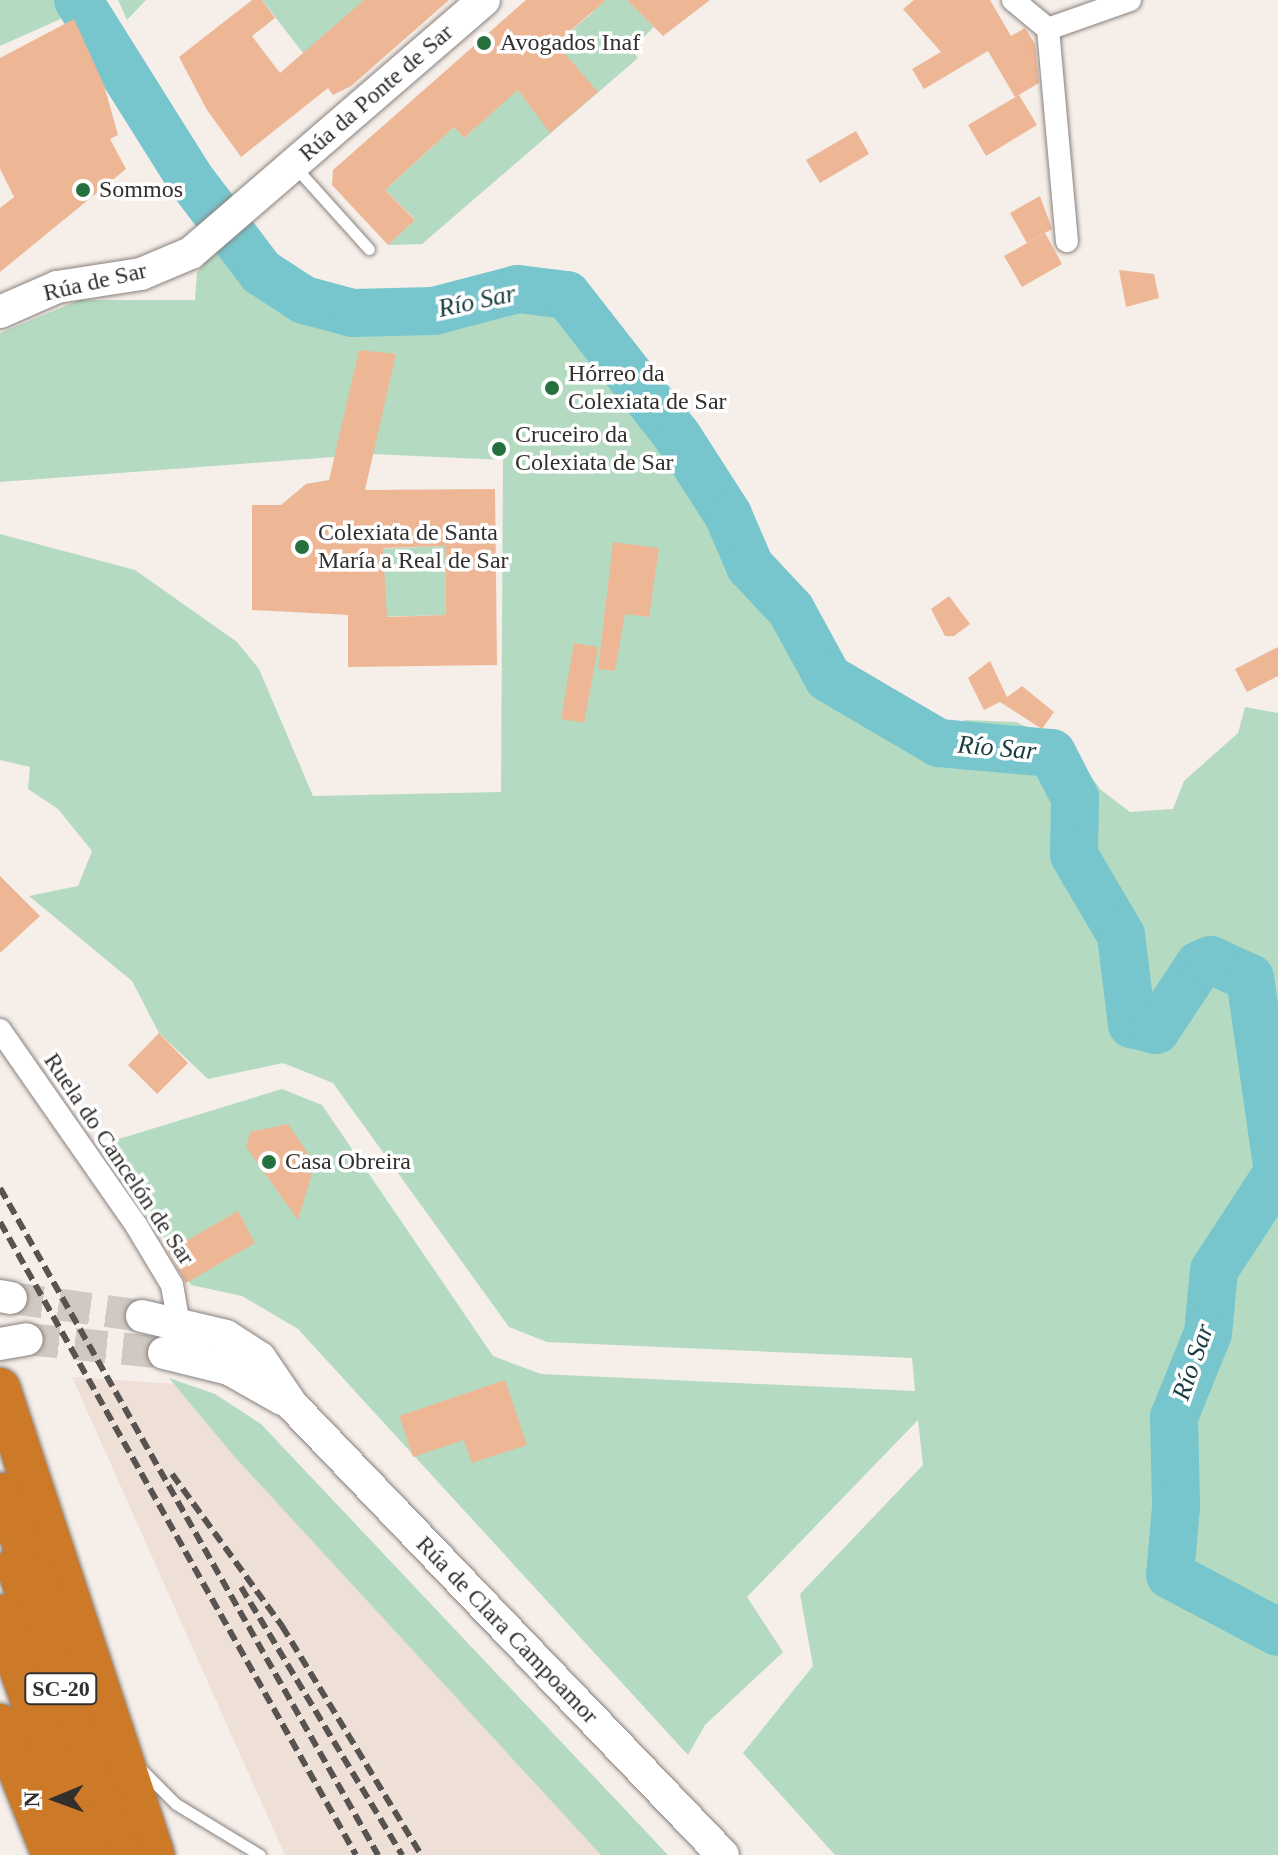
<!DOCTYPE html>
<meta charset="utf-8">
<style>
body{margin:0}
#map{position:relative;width:1278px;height:1855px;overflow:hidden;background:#f6eee9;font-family:Georgia,serif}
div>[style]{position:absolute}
.built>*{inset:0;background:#eedfd7}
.green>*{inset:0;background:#b4dbc2}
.river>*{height:48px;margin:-24px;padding:0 24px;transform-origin:24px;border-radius:24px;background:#78c6cd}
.building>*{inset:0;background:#edb796}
.secondary-tunnel>*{height:32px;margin-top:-16px;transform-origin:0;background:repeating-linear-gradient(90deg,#cfc8c3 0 32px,transparent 0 48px)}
.roads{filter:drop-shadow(0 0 2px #88817d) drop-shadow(0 0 2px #88817d)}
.lane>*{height:11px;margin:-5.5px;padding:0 5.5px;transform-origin:5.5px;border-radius:5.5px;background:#fff}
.street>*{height:22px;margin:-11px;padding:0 11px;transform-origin:11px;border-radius:11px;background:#fff}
.secondary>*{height:32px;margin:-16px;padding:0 16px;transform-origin:16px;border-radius:16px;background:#fff}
.highway>*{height:40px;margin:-20px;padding:0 20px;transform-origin:20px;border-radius:20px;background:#cd7a28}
.rail>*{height:6px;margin-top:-3px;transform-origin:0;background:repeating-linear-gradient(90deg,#575350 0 12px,transparent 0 18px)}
.dots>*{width:22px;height:22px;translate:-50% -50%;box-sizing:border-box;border:4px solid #fff;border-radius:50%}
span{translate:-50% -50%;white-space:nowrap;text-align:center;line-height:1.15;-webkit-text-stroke:7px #fff;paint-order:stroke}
.shield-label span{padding:2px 6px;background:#fff;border:2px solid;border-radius:6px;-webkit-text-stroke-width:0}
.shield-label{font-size:22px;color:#322f2d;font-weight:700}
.poi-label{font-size:24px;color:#322f2d}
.left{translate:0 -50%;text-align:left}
.street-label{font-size:24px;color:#322f2d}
.water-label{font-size:26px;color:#173d40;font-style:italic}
.north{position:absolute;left:16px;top:1759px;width:80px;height:80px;-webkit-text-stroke:6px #fff;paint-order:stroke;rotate:269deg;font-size:22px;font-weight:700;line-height:32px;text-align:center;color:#322f2d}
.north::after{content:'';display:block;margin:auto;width:28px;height:36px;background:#322f2d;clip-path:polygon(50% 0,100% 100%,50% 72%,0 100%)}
</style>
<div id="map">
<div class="built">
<i style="clip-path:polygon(72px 1377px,174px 1384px,606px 1855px,285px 1855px)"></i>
</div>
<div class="green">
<i style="clip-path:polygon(0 0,81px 0,65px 17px,0 46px)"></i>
<i style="clip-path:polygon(118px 0,146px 0,127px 20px)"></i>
<i style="clip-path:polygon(262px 0,388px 0,303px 53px)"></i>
<i style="clip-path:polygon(591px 0,627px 0,654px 27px,631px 49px,638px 58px,422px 244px,388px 245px,415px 219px,385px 190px,454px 127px,464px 138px,495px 110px,488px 101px,593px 12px)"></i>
<i style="clip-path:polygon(217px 246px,228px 262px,301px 312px,353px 320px,437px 318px,521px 296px,565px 302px,671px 440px,719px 519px,740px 568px,781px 614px,820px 685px,940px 751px,965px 720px,1016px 722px,1069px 746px,1101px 790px,1130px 812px,1173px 809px,1184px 781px,1238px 733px,1245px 707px,1278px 713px,1278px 1855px,835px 1855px,743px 1753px,813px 1666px,800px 1594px,923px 1465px,918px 1420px,747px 1597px,783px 1652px,705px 1725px,688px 1755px,298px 1329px,242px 1296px,191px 1285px,109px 1142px,282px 1089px,322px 1105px,493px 1356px,541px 1374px,915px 1391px,912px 1358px,547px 1342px,509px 1327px,333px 1083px,283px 1063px,208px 1079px,159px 1033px,132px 981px,29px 896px,78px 886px,92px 851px,58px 809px,28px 789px,30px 767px,0 760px,0 534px,135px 570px,237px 642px,259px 669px,313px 796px,501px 792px,503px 460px,373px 454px,0 482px,0 333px,80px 300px,195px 300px,197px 273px)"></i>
<i style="clip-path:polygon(445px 546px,446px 615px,372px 617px,373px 549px)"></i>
<i style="clip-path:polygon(169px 1378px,215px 1394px,261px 1424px,668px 1855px,601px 1855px,234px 1456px)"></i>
</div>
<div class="river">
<i style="left:78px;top:0;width:213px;rotate:57.9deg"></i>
<i style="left:191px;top:180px;width:116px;rotate:52.7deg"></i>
<i style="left:261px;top:272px;width:51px;rotate:33.1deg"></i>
<i style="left:304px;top:300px;width:51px;rotate:14.9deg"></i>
<i style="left:353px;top:313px;width:81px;rotate:-1.4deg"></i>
<i style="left:434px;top:311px;width:87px;rotate:-14.7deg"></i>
<i style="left:518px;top:289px;width:49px;rotate:7deg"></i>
<i style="left:567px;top:295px;width:180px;rotate:52deg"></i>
<i style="left:678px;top:437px;width:93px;rotate:57.3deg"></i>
<i style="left:728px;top:515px;width:56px;rotate:66.7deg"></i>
<i style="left:750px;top:566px;width:60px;rotate:47deg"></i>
<i style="left:791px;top:610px;width:77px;rotate:61.4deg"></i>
<i style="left:828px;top:678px;width:129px;rotate:30.4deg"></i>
<i style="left:939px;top:743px;width:113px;rotate:5.1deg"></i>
<i style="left:1052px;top:753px;width:51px;rotate:62.9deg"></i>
<i style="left:1075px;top:798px;width:57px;rotate:91deg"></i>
<i style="left:1074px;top:855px;width:93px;rotate:59.6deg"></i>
<i style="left:1121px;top:935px;width:90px;rotate:83deg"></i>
<i style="left:1132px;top:1024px;width:25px;rotate:14deg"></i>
<i style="left:1156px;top:1030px;width:78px;rotate:-56.5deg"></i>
<i style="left:1199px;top:965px;width:13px;rotate:-23deg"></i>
<i style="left:1211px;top:960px;width:43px;rotate:24.8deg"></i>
<i style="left:1250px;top:978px;width:196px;rotate:81.8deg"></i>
<i style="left:1278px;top:1172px;width:117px;rotate:123.1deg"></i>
<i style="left:1214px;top:1270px;width:63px;rotate:95.4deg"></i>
<i style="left:1208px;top:1333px;width:91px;rotate:112deg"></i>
<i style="left:1174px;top:1417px;width:90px;rotate:88.7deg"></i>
<i style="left:1176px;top:1507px;width:68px;rotate:95deg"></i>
<i style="left:1170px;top:1575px;width:122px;rotate:27.8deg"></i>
</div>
<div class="building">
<i style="clip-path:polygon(252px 0,262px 0,275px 18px,252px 36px,280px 73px,364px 0,449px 0,351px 86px,333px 95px,328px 88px,241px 157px,207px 110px,179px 57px)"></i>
<i style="clip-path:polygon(526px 0,606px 0,556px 43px,598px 92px,550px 133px,518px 90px,464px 138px,454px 127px,385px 190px,415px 220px,388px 245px,332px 185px,333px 170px)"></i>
<i style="clip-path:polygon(627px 0,710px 0,663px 36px)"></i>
<i style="clip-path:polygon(914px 0,990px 0,1011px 36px,1025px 28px,1035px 44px,1039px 83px,1015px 97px,988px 51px,924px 89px,912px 69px,941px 52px,903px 9px)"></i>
<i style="clip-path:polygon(74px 19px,104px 85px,118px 135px,110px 139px,126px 169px,0 272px,0 208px,14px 197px,0 169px,0 58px)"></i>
<i style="clip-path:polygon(1019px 95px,1037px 125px,986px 156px,968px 125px)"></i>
<i style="clip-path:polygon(856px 131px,869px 154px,820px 183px,806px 160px)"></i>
<i style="clip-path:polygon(1040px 196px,1052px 229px,1027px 243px,1010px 213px)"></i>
<i style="clip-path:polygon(1045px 233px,1062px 264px,1022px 287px,1004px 256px)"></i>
<i style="clip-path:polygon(1119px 270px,1154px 274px,1159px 298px,1126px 307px)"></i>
<i style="clip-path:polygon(evenodd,359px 350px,396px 354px,365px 490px,495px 489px,497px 665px,348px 667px,348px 615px,252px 610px,252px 505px,281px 505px,306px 484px,329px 480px,359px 350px,445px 546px,446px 615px,387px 617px,383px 548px,445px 546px)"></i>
<i style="clip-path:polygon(613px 542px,659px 548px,649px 617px,625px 614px,615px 671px,598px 669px)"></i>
<i style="clip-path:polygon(949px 596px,970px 624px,954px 636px,945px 636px,931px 609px)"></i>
<i style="clip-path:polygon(574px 643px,598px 647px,584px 723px,561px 719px)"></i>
<i style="clip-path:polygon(1278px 647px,1278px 676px,1247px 692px,1235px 669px)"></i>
<i style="clip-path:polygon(990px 661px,1007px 697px,1022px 686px,1054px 712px,1042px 729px,1000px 702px,984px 710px,968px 678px)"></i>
<i style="clip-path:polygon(0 876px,40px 916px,0 953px)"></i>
<i style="clip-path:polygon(159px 1033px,188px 1063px,157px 1094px,128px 1065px)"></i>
<i style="clip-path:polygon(288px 1124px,315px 1164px,298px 1220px,246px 1147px,250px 1132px)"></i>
<i style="clip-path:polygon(238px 1211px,255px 1243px,186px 1283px,168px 1251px)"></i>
<i style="clip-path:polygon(505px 1380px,527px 1445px,472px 1463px,464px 1440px,413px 1457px,399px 1416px)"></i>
</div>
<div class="secondary-tunnel">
<i style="left:11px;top:1298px;width:132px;rotate:7.8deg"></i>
<i style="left:27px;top:1339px;width:138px;rotate:5.8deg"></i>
</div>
<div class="roads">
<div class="lane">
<i style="left:296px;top:168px;width:109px;rotate:48deg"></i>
<i style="left:139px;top:1767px;width:52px;rotate:45deg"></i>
<i style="left:176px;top:1804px;width:98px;rotate:31.3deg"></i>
</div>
<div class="street">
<i style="left:1013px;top:0;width:45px;rotate:39.6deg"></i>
<i style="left:1048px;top:29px;width:213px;rotate:84.9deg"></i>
<i style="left:1048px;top:29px;width:87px;rotate:-19.5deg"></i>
<i style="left:0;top:1030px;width:238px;rotate:55.1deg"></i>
<i style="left:136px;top:1225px;width:70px;rotate:59deg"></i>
<i style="left:172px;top:1285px;width:39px;rotate:80deg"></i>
</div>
<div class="secondary">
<i style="left:0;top:312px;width:62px;rotate:-23.7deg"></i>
<i style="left:57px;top:287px;width:85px;rotate:-8.8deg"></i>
<i style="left:141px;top:274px;width:54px;rotate:-22.8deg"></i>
<i style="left:191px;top:253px;width:387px;rotate:-40.8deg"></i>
<i style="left:0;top:1296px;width:11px;rotate:10deg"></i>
<i style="left:142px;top:1316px;width:86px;rotate:13.4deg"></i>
<i style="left:226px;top:1336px;width:40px;rotate:32.9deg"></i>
<i style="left:260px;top:1358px;width:57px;rotate:55.8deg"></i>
<i style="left:292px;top:1405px;width:623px;rotate:46.24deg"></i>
<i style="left:0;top:1344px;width:27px;rotate:-10deg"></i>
<i style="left:164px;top:1353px;width:67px;rotate:13.8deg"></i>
<i style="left:229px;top:1369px;width:61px;rotate:29.5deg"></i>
</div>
<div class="highway">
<i style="left:0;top:1388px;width:492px;rotate:71.7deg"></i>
<i style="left:0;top:1493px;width:105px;rotate:65.9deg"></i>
<i style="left:16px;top:1566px;width:308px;rotate:69.9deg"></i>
<i style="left:0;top:1615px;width:255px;rotate:70.1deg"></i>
<i style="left:0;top:1724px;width:141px;rotate:68.3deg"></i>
</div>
</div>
<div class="rail">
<i style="left:0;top:1188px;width:767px;rotate:60.46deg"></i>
<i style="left:0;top:1222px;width:726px;rotate:60.65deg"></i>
<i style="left:172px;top:1474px;width:188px;rotate:54.1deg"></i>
<i style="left:282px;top:1626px;width:268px;rotate:58.7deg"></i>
<i style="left:241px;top:1587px;width:313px;rotate:59deg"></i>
</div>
<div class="dots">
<i style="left:484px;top:43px;background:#26703e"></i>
<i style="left:83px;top:190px;background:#26703e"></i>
<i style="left:552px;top:388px;background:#26703e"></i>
<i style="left:499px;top:449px;background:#26703e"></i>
<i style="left:302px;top:547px;background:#26703e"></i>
<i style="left:269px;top:1162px;background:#26703e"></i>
</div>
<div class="shield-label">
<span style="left:61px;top:1689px">SC-20</span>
</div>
<div class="poi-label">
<span class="left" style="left:500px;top:43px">Avogados Inaf</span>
<span class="left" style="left:99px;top:190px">Sommos</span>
<span class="left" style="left:568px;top:388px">Hórreo da<br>Colexiata de Sar</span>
<span class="left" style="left:515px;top:449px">Cruceiro da<br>Colexiata de Sar</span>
<span class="left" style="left:318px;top:547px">Colexiata de Santa<br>María a Real de Sar</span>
<span class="left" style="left:285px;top:1162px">Casa Obreira</span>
</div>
<div class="street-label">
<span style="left:376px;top:93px;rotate:-41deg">Rúa da Ponte de Sar</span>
<span style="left:95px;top:282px;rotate:-13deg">Rúa de Sar</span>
<span style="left:119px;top:1159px;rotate:56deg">Ruela do Cancelón de Sar</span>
<span style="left:507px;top:1630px;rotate:46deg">Rúa de Clara Campoamor</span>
</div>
<div class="water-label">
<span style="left:477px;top:301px;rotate:-12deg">Río Sar</span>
<span style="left:997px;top:748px;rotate:5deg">Río Sar</span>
<span style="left:1193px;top:1362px;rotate:-71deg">Río Sar</span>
</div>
<div class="north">N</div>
</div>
